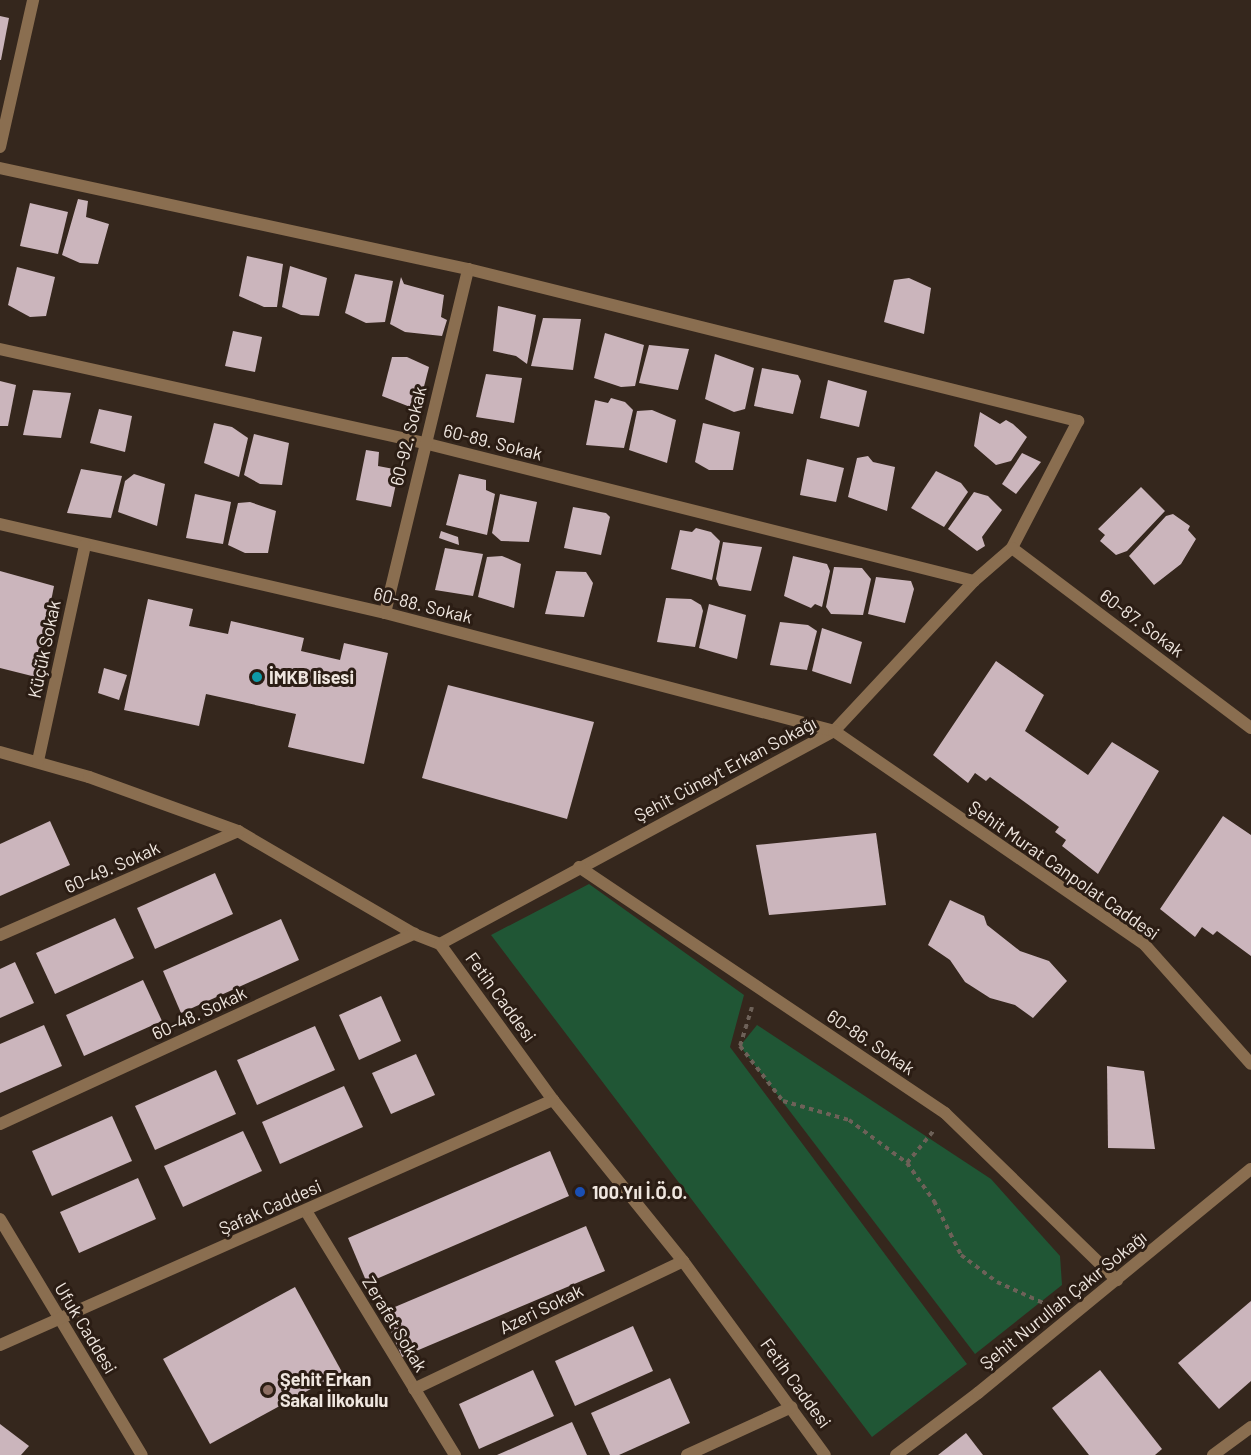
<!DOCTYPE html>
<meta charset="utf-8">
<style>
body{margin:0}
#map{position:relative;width:1251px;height:1455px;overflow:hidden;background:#35271d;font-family:Barlow,sans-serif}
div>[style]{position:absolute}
.green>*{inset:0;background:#205635}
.building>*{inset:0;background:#cbb5bc}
.path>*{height:4px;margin-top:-2px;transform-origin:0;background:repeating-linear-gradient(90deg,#6d6158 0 4.5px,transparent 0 9px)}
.minor>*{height:12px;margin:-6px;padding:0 6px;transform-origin:6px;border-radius:6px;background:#8a6e50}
.dots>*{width:16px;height:16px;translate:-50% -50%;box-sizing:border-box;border:3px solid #2b1d14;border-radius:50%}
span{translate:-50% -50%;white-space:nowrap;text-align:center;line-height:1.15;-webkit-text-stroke:6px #2b1d14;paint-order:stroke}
.street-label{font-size:18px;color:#efe6df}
.poi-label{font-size:18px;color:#efe6df;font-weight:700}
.left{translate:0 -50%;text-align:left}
</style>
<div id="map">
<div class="green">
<i style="clip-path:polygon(589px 884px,744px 995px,730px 1047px,967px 1364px,872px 1437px,491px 935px)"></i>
<i style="clip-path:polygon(757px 1025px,991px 1179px,1060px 1256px,1062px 1285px,975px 1354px,740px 1046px)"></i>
</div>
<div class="building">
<i style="clip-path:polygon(0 16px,9px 18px,1px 60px,0 60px)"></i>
<i style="clip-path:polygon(78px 199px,88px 201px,86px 217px,109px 224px,98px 264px,80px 263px,62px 255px)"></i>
<i style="clip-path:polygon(30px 203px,68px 212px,58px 254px,20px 246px)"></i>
<i style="clip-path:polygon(247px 256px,283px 264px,277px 307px,264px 307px,239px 296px)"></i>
<i style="clip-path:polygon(290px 266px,327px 278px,319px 316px,301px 315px,282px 307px)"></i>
<i style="clip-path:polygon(17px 267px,55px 277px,46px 316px,30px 317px,8px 305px)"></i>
<i style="clip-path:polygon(355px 274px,393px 281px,385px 322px,366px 323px,345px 313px)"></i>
<i style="clip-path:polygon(401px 277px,404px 284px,444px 295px,441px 317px,447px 320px,442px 336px,405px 332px,390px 324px)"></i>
<i style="clip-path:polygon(909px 278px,931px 288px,924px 334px,884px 322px,894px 280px)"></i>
<i style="clip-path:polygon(498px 306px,536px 315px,527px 364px,516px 356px,493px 351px)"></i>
<i style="clip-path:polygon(543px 318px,581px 319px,573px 370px,531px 366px)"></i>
<i style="clip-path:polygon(233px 331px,262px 337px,255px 372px,225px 366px)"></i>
<i style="clip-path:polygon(605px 333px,644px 345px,635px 386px,621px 387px,594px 378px)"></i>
<i style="clip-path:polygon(649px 345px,689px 349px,678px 390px,639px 383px)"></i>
<i style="clip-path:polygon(715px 354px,754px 368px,745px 409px,734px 412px,705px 399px)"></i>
<i style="clip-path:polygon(392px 357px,407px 357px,429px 367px,418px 410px,382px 396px)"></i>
<i style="clip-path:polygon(762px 368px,798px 375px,801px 381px,793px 414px,754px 406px)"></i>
<i style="clip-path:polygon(486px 374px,522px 378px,514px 423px,476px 417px)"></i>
<i style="clip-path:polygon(828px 380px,867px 391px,859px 427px,820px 418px)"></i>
<i style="clip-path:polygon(0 381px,16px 385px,8px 426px,0 426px)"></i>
<i style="clip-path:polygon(33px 390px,71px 393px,61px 438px,23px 435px)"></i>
<i style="clip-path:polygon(611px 398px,625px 402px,633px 410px,624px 448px,586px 445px,595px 400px,608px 403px)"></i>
<i style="clip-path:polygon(99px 409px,132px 416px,125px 452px,90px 443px)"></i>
<i style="clip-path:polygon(652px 410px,676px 420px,667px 463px,629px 450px,637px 411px)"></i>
<i style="clip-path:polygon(980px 412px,1000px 424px,1006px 420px,1013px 424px,1027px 437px,1011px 461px,996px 465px,974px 446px)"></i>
<i style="clip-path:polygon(214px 423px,232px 427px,248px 438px,239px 477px,204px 463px)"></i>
<i style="clip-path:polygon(703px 423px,740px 432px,733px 470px,709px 470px,695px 462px)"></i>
<i style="clip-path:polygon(254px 434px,289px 443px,282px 485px,260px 484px,244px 475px)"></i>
<i style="clip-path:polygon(366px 450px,379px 452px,378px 466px,399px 470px,391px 507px,356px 500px)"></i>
<i style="clip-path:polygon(1022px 453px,1041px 462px,1016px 494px,1002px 484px)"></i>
<i style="clip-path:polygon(868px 456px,873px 462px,895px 467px,887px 511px,848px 497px,857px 458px)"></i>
<i style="clip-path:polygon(807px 459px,844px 468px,836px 502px,800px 495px)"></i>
<i style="clip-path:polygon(81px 469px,122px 476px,111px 518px,67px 513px)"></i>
<i style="clip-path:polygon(936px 471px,961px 483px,968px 492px,944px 527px,911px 508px)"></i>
<i style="clip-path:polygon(134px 474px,165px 484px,157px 526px,118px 512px,125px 481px)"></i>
<i style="clip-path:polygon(459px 474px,486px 480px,486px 490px,495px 494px,487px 535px,446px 525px)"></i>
<i style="clip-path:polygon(1141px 487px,1165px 511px,1127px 551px,1116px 555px,1100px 541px,1105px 535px,1098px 529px)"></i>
<i style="clip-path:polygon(974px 492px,988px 496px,1002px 510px,982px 537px,985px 546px,977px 551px,948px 529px)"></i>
<i style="clip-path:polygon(195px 494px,231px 502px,223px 544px,186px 538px)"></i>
<i style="clip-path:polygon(500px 494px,537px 502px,529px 542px,501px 541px,492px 533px)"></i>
<i style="clip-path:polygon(250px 502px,276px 511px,268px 553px,245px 553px,228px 545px,238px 503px)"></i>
<i style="clip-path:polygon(573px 507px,606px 513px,610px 517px,601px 555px,564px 548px)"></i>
<i style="clip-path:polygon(1173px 514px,1190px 526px,1188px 530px,1196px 539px,1181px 564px,1154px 585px,1129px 556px,1166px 516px)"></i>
<i style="clip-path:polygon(696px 528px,711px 532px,720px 541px,712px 580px,671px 569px,680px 530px,692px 532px)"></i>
<i style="clip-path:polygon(441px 531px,458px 537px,459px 545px,439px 538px)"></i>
<i style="clip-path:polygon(723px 542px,762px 547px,751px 591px,719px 586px,716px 579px)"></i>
<i style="clip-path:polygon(445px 548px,483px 554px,473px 596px,435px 590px)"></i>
<i style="clip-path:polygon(502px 556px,521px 564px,514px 608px,478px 597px,487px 557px)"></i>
<i style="clip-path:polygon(793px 556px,827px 564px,830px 571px,822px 607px,815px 604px,811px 608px,784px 596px)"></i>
<i style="clip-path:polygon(834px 567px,862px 568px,871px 579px,863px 615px,831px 614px,826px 607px)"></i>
<i style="clip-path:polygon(0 571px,54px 586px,36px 677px,0 668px)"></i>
<i style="clip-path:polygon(556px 571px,586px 572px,593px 583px,584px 617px,545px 614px)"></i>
<i style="clip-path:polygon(876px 577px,911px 581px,914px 589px,905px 623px,868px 614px)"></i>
<i style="clip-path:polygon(666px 598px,691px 599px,701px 605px,703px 611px,695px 647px,657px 642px)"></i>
<i style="clip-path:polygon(148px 599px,193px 609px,189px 626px,228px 634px,231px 621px,304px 638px,301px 651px,340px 660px,344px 643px,388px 653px,364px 764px,288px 747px,296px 714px,206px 694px,199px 726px,124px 710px)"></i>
<i style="clip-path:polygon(709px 604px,746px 615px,737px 659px,699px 648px)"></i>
<i style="clip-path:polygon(780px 622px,808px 625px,817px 631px,807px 670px,770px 665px)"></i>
<i style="clip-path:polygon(822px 628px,862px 642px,851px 684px,812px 671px)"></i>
<i style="clip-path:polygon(996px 661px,1044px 695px,1025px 731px,1088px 775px,1112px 742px,1159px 771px,1098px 874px,1062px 846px,1066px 840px,1055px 832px,1059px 827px,990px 777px,986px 781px,975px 773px,968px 783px,933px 755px)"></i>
<i style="clip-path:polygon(104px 668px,127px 675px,119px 700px,98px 693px)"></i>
<i style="clip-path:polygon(448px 685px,594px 722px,567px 819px,422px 778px)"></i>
<i style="clip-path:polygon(1223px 816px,1251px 835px,1251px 956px,1217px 931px,1213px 935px,1202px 927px,1195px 937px,1160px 909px)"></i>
<i style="clip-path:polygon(50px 821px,70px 865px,0 896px,0 844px)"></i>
<i style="clip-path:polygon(876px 833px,886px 905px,769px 915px,756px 845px)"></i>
<i style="clip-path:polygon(215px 873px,233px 914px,155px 949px,137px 908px)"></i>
<i style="clip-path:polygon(950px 900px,984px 916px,987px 925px,1020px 951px,1049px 961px,1067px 981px,1033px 1018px,1015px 1005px,990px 998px,965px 982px,950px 960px,928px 945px)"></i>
<i style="clip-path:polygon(115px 918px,134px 958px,55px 994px,36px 953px)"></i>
<i style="clip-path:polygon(281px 919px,299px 960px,181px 1013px,163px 971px)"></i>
<i style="clip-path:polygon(15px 962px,34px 1003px,0 1018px,0 969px)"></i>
<i style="clip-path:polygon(143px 980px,162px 1021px,84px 1056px,66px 1015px)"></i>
<i style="clip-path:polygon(381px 996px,401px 1041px,359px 1060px,339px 1015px)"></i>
<i style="clip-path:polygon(44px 1025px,62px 1066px,0 1093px,0 1044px)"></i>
<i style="clip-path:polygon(315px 1026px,335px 1070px,257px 1105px,237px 1060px)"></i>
<i style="clip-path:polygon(416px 1054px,435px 1095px,391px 1114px,372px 1073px)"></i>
<i style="clip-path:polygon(1107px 1066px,1144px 1071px,1155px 1149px,1108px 1148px)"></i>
<i style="clip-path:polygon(216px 1070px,236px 1114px,155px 1150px,135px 1106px)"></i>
<i style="clip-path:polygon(344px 1086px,363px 1127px,280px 1164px,262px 1122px)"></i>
<i style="clip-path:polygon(112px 1116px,132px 1161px,52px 1196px,32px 1151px)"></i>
<i style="clip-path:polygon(243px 1131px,262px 1171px,183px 1207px,164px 1166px)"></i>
<i style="clip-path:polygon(550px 1151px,569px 1196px,367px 1283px,348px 1238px)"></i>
<i style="clip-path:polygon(138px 1178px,156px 1219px,79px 1253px,60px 1212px)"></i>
<i style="clip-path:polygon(586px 1226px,605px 1271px,402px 1357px,383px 1312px)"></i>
<i style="clip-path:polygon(295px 1287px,342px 1372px,210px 1444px,163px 1359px)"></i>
<i style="clip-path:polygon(1251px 1301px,1251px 1381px,1219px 1409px,1178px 1363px)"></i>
<i style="clip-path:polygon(633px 1326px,653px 1371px,575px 1406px,555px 1361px)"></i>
<i style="clip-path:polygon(533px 1370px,554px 1416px,479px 1449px,459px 1404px)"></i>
<i style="clip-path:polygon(1100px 1370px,1162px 1449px,1155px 1455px,1089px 1455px,1052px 1408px)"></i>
<i style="clip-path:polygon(670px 1378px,690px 1423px,619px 1455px,610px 1455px,591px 1413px)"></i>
<i style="clip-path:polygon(572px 1422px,587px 1455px,497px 1455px,531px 1440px)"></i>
<i style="clip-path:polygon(0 1424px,29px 1446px,21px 1455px,0 1455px)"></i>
<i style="clip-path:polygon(966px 1433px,983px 1455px,938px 1455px)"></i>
</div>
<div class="path">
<i style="left:752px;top:1007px;width:41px;rotate:107.1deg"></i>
<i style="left:740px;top:1046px;width:70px;rotate:52deg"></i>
<i style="left:783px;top:1101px;width:69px;rotate:16.1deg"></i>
<i style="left:849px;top:1120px;width:72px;rotate:36.6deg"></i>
<i style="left:907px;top:1163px;width:47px;rotate:54.6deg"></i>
<i style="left:934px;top:1201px;width:60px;rotate:63.4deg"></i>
<i style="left:961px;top:1255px;width:45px;rotate:36.9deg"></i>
<i style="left:997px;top:1282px;width:60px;rotate:24.4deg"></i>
<i style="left:907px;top:1163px;width:44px;rotate:-50.5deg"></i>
</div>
<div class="minor">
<i style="left:0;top:147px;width:151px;rotate:-77.3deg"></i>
<i style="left:0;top:168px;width:479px;rotate:12.2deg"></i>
<i style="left:468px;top:269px;width:629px;rotate:13.99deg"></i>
<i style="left:1078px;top:421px;width:143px;rotate:117.5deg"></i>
<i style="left:1012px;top:548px;width:50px;rotate:139deg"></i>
<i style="left:974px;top:581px;width:205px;rotate:133deg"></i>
<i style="left:834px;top:731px;width:448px;rotate:151.6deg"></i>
<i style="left:0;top:349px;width:434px;rotate:12.5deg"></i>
<i style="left:424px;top:443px;width:567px;rotate:14.09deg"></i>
<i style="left:0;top:524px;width:395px;rotate:13deg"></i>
<i style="left:385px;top:613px;width:464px;rotate:14.7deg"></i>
<i style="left:834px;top:731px;width:378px;rotate:34.5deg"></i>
<i style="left:1145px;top:945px;width:159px;rotate:48.3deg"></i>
<i style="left:1012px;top:548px;width:299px;rotate:37deg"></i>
<i style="left:385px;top:613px;width:354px;rotate:-76.4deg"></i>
<i style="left:0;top:752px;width:92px;rotate:15.7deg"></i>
<i style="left:89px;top:777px;width:158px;rotate:19.9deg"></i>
<i style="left:238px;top:831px;width:204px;rotate:30.3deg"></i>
<i style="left:414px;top:934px;width:28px;rotate:21deg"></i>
<i style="left:440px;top:944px;width:193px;rotate:54.1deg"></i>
<i style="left:553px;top:1100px;width:207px;rotate:51.1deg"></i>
<i style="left:683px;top:1261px;width:240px;rotate:53.8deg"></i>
<i style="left:38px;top:761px;width:221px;rotate:-77.7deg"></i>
<i style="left:579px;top:867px;width:441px;rotate:33.9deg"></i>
<i style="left:945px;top:1113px;width:240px;rotate:44.2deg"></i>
<i style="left:0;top:935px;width:260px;rotate:-23.6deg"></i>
<i style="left:0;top:1124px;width:456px;rotate:-24.7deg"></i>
<i style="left:306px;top:1211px;width:286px;rotate:58.6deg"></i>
<i style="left:0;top:1219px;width:275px;rotate:59deg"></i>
<i style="left:0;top:1345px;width:605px;rotate:-23.9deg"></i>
<i style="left:414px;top:1389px;width:298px;rotate:-25.4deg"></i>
<i style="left:687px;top:1455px;width:115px;rotate:-24.6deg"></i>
<i style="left:896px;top:1455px;width:103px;rotate:-37.1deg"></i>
<i style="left:978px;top:1393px;width:353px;rotate:-39.4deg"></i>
<i style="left:1213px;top:1455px;width:47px;rotate:-36.4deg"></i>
</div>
<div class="dots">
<i style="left:257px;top:677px;background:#0f9aa8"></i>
<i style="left:580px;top:1192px;background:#1a4fb4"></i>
<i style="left:268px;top:1390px;background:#8d6e63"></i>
</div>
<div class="street-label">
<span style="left:408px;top:436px;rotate:-76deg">60-92. Sokak</span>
<span style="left:493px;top:442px;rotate:14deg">60-89. Sokak</span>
<span style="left:423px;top:605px;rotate:14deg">60-88. Sokak</span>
<span style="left:1142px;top:623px;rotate:37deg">60-87. Sokak</span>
<span style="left:44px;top:649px;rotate:-78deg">Küçük Sokak</span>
<span style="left:725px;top:769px;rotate:-28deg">Şehit Cüneyt Erkan Sokağı</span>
<span style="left:112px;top:867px;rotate:-24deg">60-49. Sokak</span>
<span style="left:1064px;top:870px;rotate:35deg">Şehit Murat Canpolat Caddesi</span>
<span style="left:501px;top:997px;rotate:54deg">Fetih Caddesi</span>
<span style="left:199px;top:1013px;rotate:-25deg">60-48. Sokak</span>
<span style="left:871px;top:1042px;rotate:34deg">60-86. Sokak</span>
<span style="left:270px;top:1207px;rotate:-24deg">Şafak Caddesi</span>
<span style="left:1063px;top:1300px;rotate:-39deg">Şehit Nurullah Çakır Sokağı</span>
<span style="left:541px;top:1309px;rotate:-26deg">Azeri Sokak</span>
<span style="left:395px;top:1324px;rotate:59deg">Zerafet Sokak</span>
<span style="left:86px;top:1328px;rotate:59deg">Ufuk Caddesi</span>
<span style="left:796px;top:1383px;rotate:54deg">Fetih Caddesi</span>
</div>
<div class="poi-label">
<span class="left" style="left:269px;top:677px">İMKB lisesi</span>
<span class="left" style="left:592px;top:1192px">100.Yıl İ.Ö.O.</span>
<span class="left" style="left:280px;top:1390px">Şehit Erkan<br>Sakal İlkokulu</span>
</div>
</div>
